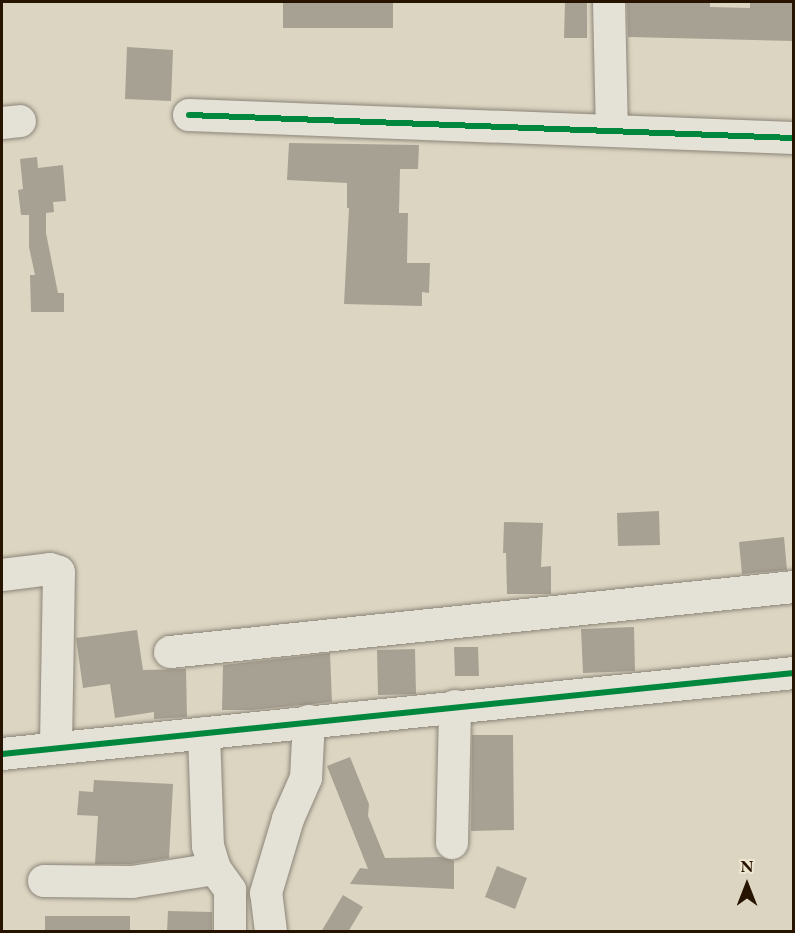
<!DOCTYPE html>
<style>
body{margin:0}
#map{position:relative;width:795px;height:933px;overflow:hidden;background:#dcd5c2;font-family:"EB Garamond",serif}
div>[style]{position:absolute}
.building>*{inset:0;background:#a7a194}
.roads{filter:drop-shadow(0 0 2px #8c8578) drop-shadow(0 0 2px #8c8578)}
.minor>*{height:32px;margin:-16px;padding:0 16px;transform-origin:16px;border-radius:16px;background:#e4e1d7}
.cycleway>*{height:6px;margin:-3px;padding:0 3px;transform-origin:3px;border-radius:3px;background:#00873e}
span{translate:-50% -50%;white-space:nowrap;text-align:center;line-height:1.15;-webkit-text-stroke:6px #efe8d1;paint-order:stroke}
.frame{position:absolute;inset:0;border:3px solid #271400;pointer-events:none}
.north{position:absolute;left:717px;top:855px;width:60px;height:60px;-webkit-text-stroke:4px #efe8d1;paint-order:stroke;rotate:0deg;font-size:16px;font-weight:700;line-height:24px;text-align:center;color:#271400}
.north::after{content:'';display:block;margin:auto;width:21px;height:27px;background:#271400;clip-path:polygon(50% 0,100% 100%,50% 72%,0 100%)}
</style>
<div id="map">
<div class="building">
<i style="clip-path:polygon(283px 2px,393px 2px,393px 28px,283px 28px)"></i>
<i style="clip-path:polygon(565px 2px,587px 2px,587px 38px,564px 38px)"></i>
<i style="clip-path:polygon(627px 2px,710px 2px,710px 7px,750px 8px,750px 2px,794px 2px,794px 41px,628px 37px)"></i>
<i style="clip-path:polygon(127px 47px,173px 50px,171px 101px,125px 99px)"></i>
<i style="clip-path:polygon(289px 143px,419px 145px,418px 169px,400px 169px,399px 213px,408px 213px,407px 263px,430px 263px,429px 293px,422px 292px,422px 306px,344px 304px,349px 208px,347px 208px,347px 183px,287px 180px)"></i>
<i style="clip-path:polygon(37px 157px,38px 168px,63px 165px,66px 201px,53px 202px,54px 212px,46px 213px,46px 233px,58px 293px,64px 293px,64px 312px,31px 312px,30px 275px,35px 275px,29px 247px,29px 215px,21px 215px,18px 190px,23px 189px,20px 159px)"></i>
<i style="clip-path:polygon(659px 511px,660px 545px,618px 546px,617px 513px)"></i>
<i style="clip-path:polygon(504px 522px,543px 523px,541px 567px,551px 566px,551px 594px,507px 594px,506px 553px,503px 553px)"></i>
<i style="clip-path:polygon(784px 537px,787px 570px,742px 574px,739px 542px)"></i>
<i style="clip-path:polygon(634px 627px,635px 671px,583px 673px,581px 629px)"></i>
<i style="clip-path:polygon(137px 630px,143px 670px,186px 669px,187px 717px,154px 719px,154px 712px,115px 718px,110px 684px,83px 688px,76px 638px)"></i>
<i style="clip-path:polygon(454px 647px,478px 647px,479px 676px,455px 676px)"></i>
<i style="clip-path:polygon(415px 649px,416px 694px,378px 695px,377px 650px)"></i>
<i style="clip-path:polygon(330px 653px,332px 702px,252px 710px,222px 710px,223px 665px)"></i>
<i style="clip-path:polygon(472px 735px,513px 735px,514px 830px,471px 831px)"></i>
<i style="clip-path:polygon(350px 757px,369px 804px,368px 816px,385px 858px,441px 857px,454px 861px,454px 889px,350px 884px,360px 868px,368px 869px,327px 766px)"></i>
<i style="clip-path:polygon(94px 780px,173px 784px,169px 858px,131px 864px,95px 864px,98px 816px,77px 815px,79px 791px,93px 792px)"></i>
<i style="clip-path:polygon(497px 866px,527px 878px,515px 909px,485px 897px)"></i>
<i style="clip-path:polygon(343px 895px,363px 907px,348px 932px,321px 932px)"></i>
<i style="clip-path:polygon(168px 911px,212px 912px,212px 932px,167px 932px)"></i>
<i style="clip-path:polygon(45px 916px,130px 916px,130px 932px,45px 932px)"></i>
</div>
<div class="roads">
<div class="minor">
<i style="left:609px;top:2px;width:128px;rotate:88.7deg"></i>
<i style="left:189px;top:115px;width:605px;rotate:2.18deg"></i>
<i style="left:2px;top:123px;width:18px;rotate:-6deg"></i>
<i style="left:2px;top:575px;width:48px;rotate:-7.1deg"></i>
<i style="left:50px;top:569px;width:9px;rotate:18deg"></i>
<i style="left:59px;top:572px;width:176px;rotate:91deg"></i>
<i style="left:170px;top:652px;width:627px;rotate:-5.95deg"></i>
<i style="left:204px;top:733px;width:113px;rotate:88deg"></i>
<i style="left:208px;top:846px;width:24px;rotate:73deg"></i>
<i style="left:215px;top:869px;width:26px;rotate:54deg"></i>
<i style="left:230px;top:890px;width:42px;rotate:90deg"></i>
<i style="left:2px;top:754px;width:796px;rotate:-5.84deg"></i>
<i style="left:452px;top:843px;width:137px;rotate:-88.7deg"></i>
<i style="left:44px;top:881px;width:88px;rotate:0.7deg"></i>
<i style="left:132px;top:882px;width:84px;rotate:-8.9deg"></i>
<i style="left:271px;top:932px;width:39px;rotate:-97deg"></i>
<i style="left:266px;top:893px;width:77px;rotate:-73.4deg"></i>
<i style="left:288px;top:819px;width:45px;rotate:-66.3deg"></i>
<i style="left:306px;top:778px;width:57px;rotate:-87deg"></i>
</div>
</div>
<div class="cycleway">
<i style="left:189px;top:115px;width:605px;rotate:2.18deg"></i>
<i style="left:2px;top:754px;width:796px;rotate:-5.84deg"></i>
</div>
<div class="frame"></div>
<div class="north">N</div>
</div>
